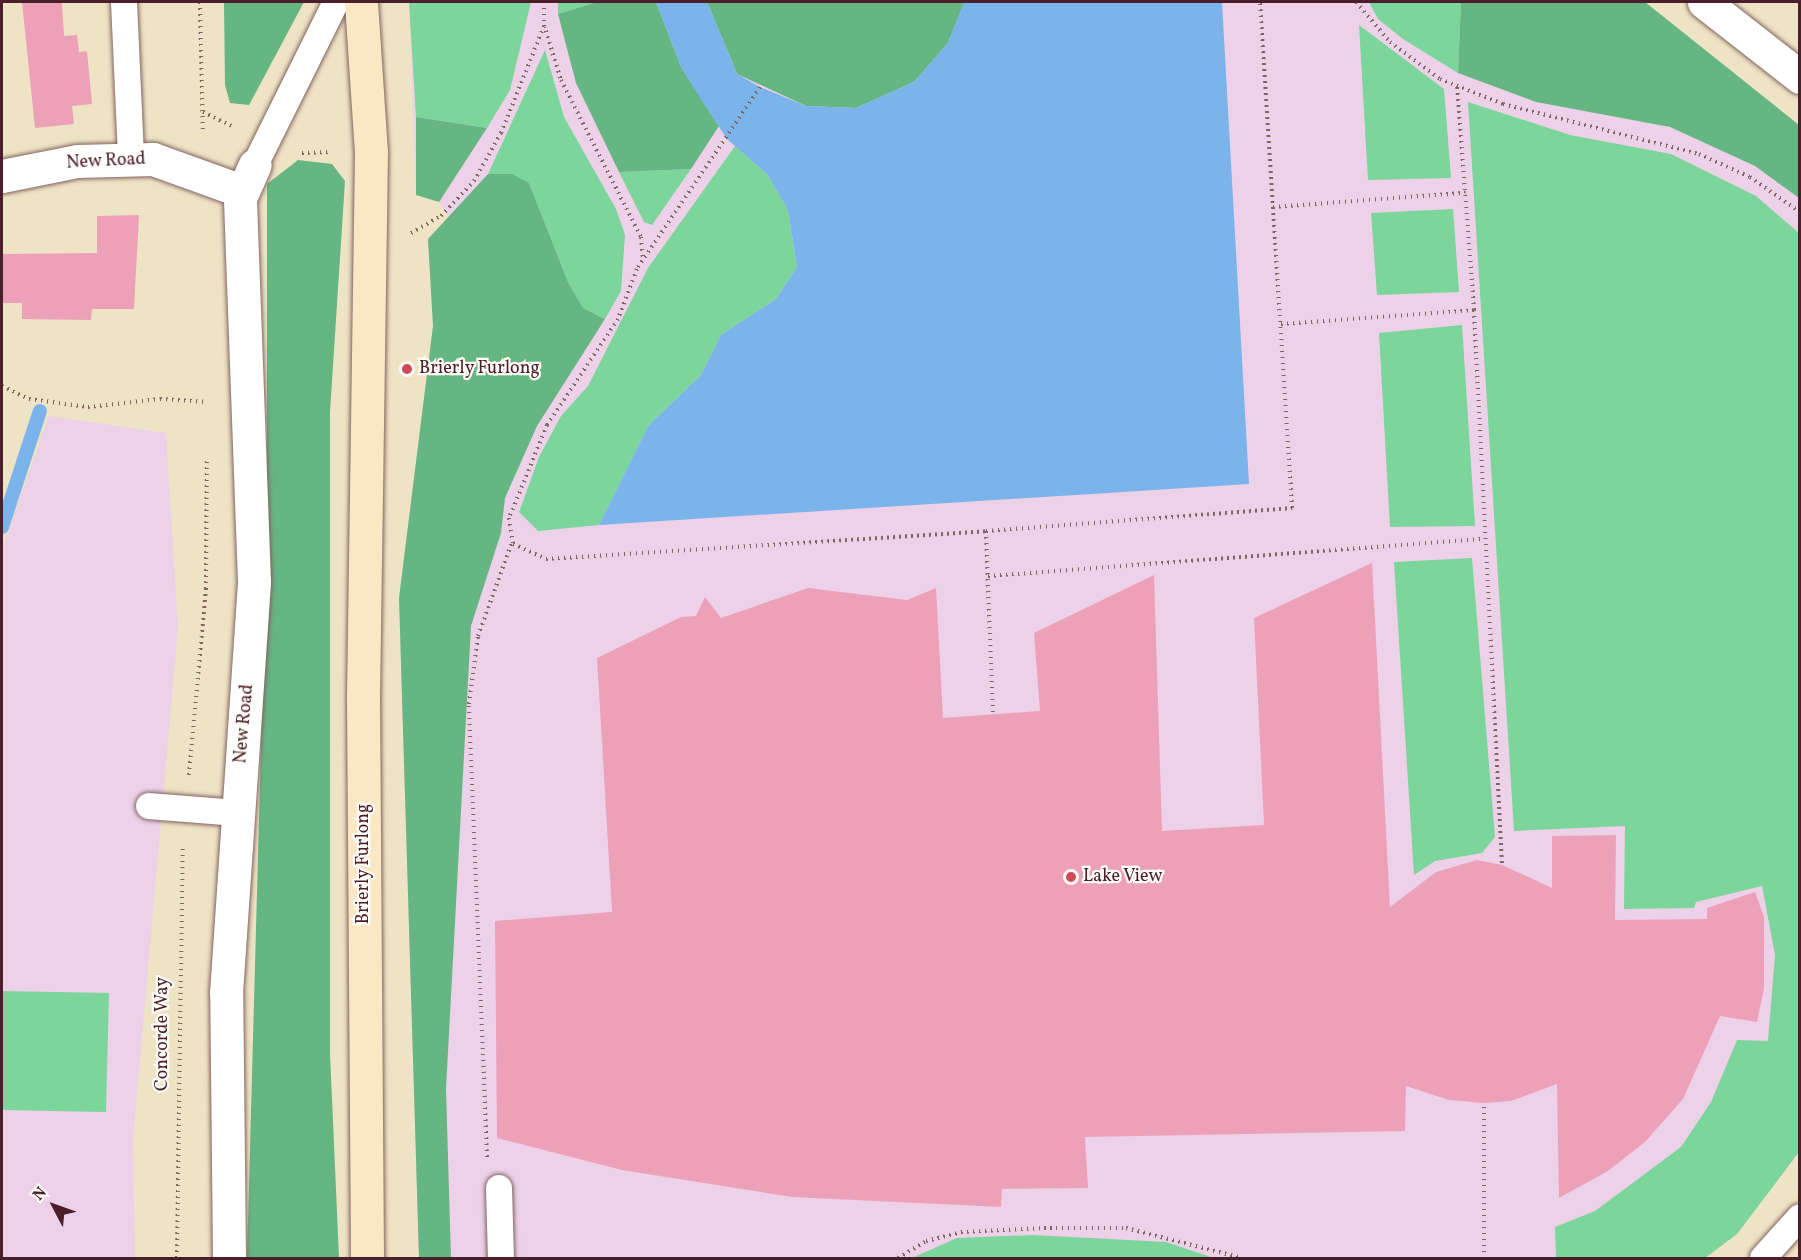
<!DOCTYPE html>
<style>
body{margin:0}
#map{position:relative;width:1801px;height:1260px;overflow:hidden;background:#eee3c4;font-family:Vollkorn,serif}
div>[style]{position:absolute}
.built>*{inset:0;background:#edd1e9}
.green>*{inset:0;background:#7cd59b}
.forest>*{inset:0;background:#65b683}
.water>*{inset:0;background:#7bb3eb}
.stream>*{height:14px;margin:-7px;padding:0 7px;transform-origin:7px;border-radius:7px;background:#7bb3eb}
.building>*{inset:0;background:#eda1b8}
.path>*{height:4px;margin-top:-2px;transform-origin:0;background:repeating-linear-gradient(90deg,#836461 0 1.5px,transparent 0 6px)}
.roads{filter:drop-shadow(0 0 2px #836461) drop-shadow(0 0 2px #836461)}
.lane>*{height:26px;margin:-13px;padding:0 13px;transform-origin:13px;border-radius:13px;background:#fff}
.street>*{height:33px;margin:-16.5px;padding:0 16.5px;transform-origin:16.5px;border-radius:16.5px;background:#fff}
.secondary>*{height:33px;margin:-16.5px;padding:0 16.5px;transform-origin:16.5px;border-radius:16.5px;background:#fae7c3}
.dots>*{width:16px;height:16px;translate:-50% -50%;box-sizing:border-box;border:3px solid #fdfcf7;border-radius:50%}
span{translate:-50% -50%;white-space:nowrap;text-align:center;line-height:1.15;-webkit-text-stroke:4.5px #fdfcf7;paint-order:stroke}
.street-label{font-size:18px;color:#4a1f2b}
.poi-label{font-size:18px;color:#4a1f2b}
.left{translate:0 -50%;text-align:left}
.frame{position:absolute;inset:0;border:3px solid #4a1f2b;pointer-events:none}
.north{position:absolute;left:24px;top:1176px;width:60px;height:60px;-webkit-text-stroke:4px #fdfcf7;paint-order:stroke;rotate:311deg;font-size:16px;font-weight:700;line-height:24px;text-align:center;color:#4a1f2b}
.north::after{content:'';display:block;margin:auto;width:21px;height:27px;background:#4a1f2b;clip-path:polygon(50% 0,100% 100%,50% 72%,0 100%)}
</style>
<div id="map">
<div class="built">
<i style="clip-path:polygon(409px 2px,1645px 2px,1799px 125px,1799px 1152px,1737px 1234px,1705px 1258px,419px 1258px,399px 598px,433px 326px,428px 239px,449px 218px,439px 202px,416px 195px)"></i>
<i style="clip-path:polygon(49px 416px,166px 433px,178px 628px,133px 1139px,135px 1258px,2px 1258px,2px 549px)"></i>
</div>
<div class="green">
<i style="clip-path:polygon(409px 2px,531px 2px,510px 90px,487px 128px,416px 117px)"></i>
<i style="clip-path:polygon(558px 2px,597px 2px,558px 14px)"></i>
<i style="clip-path:polygon(1369px 2px,1461px 2px,1458px 73px,1403px 39px,1378px 19px)"></i>
<i style="clip-path:polygon(1359px 25px,1444px 89px,1451px 178px,1368px 180px)"></i>
<i style="clip-path:polygon(545px 50px,564px 117px,616px 209px,625px 235px,621px 291px,605px 319px,583px 308px,568px 282px,529px 183px,488px 174px)"></i>
<i style="clip-path:polygon(1468px 102px,1570px 135px,1671px 154px,1756px 196px,1799px 233px,1799px 1152px,1737px 1234px,1705px 1258px,1556px 1258px,1555px 1227px,1595px 1211px,1681px 1147px,1711px 1102px,1737px 1040px,1768px 1041px,1775px 955px,1762px 886px,1696px 902px,1694px 908px,1624px 909px,1625px 826px,1514px 831px)"></i>
<i style="clip-path:polygon(735px 146px,767px 174px,788px 210px,797px 267px,776px 299px,721px 335px,701px 375px,648px 426px,599px 525px,538px 531px,519px 512px,539px 457px,561px 416px,588px 386px,648px 268px)"></i>
<i style="clip-path:polygon(691px 169px,652px 225px,644px 222px,619px 172px)"></i>
<i style="clip-path:polygon(1453px 209px,1459px 292px,1377px 295px,1371px 213px)"></i>
<i style="clip-path:polygon(1462px 325px,1475px 526px,1390px 527px,1379px 333px)"></i>
<i style="clip-path:polygon(1472px 558px,1495px 837px,1482px 853px,1435px 861px,1414px 875px,1394px 562px)"></i>
<i style="clip-path:polygon(2px 991px,109px 993px,106px 1112px,2px 1110px)"></i>
<i style="clip-path:polygon(1033px 1235px,1166px 1242px,1214px 1258px,912px 1258px,957px 1238px)"></i>
</div>
<div class="forest">
<i style="clip-path:polygon(224px 2px,304px 2px,249px 105px,230px 103px,225px 85px)"></i>
<i style="clip-path:polygon(597px 2px,656px 2px,681px 67px,719px 126px,691px 169px,619px 172px,576px 83px,558px 14px)"></i>
<i style="clip-path:polygon(707px 2px,964px 2px,964px 3px,948px 43px,914px 82px,856px 108px,806px 106px,737px 74px)"></i>
<i style="clip-path:polygon(1461px 2px,1645px 2px,1799px 125px,1799px 198px,1755px 166px,1670px 127px,1536px 102px,1458px 73px)"></i>
<i style="clip-path:polygon(416px 117px,487px 128px,439px 202px,416px 195px)"></i>
<i style="clip-path:polygon(298px 160px,332px 164px,345px 181px,330px 412px,330px 1053px,339px 1258px,247px 1258px,267px 525px,267px 184px)"></i>
<i style="clip-path:polygon(488px 174px,512px 174px,529px 183px,568px 282px,583px 308px,605px 319px,537px 426px,505px 498px,501px 533px,471px 626px,446px 1089px,451px 1258px,419px 1258px,399px 598px,433px 326px,428px 239px)"></i>
</div>
<div class="water">
<i style="clip-path:polygon(656px 2px,707px 2px,737px 74px,760px 87px,806px 106px,856px 108px,914px 82px,948px 43px,964px 2px,1222px 2px,1249px 484px,599px 525px,648px 426px,701px 375px,721px 335px,776px 299px,797px 267px,788px 210px,767px 174px,727px 139px,702px 101px,681px 67px)"></i>
</div>
<div class="stream">
<i style="left:2px;top:527px;width:122px;rotate:-71.9deg"></i>
</div>
<div class="building">
<i style="clip-path:polygon(22px 2px,62px 2px,64px 36px,77px 35px,79px 52px,87px 51px,92px 104px,72px 106px,74px 124px,35px 128px)"></i>
<i style="clip-path:polygon(139px 215px,134px 309px,92px 309px,91px 320px,22px 319px,22px 303px,2px 303px,2px 254px,97px 253px,97px 216px)"></i>
<i style="clip-path:polygon(1372px 563px,1390px 907px,1436px 872px,1477px 860px,1502px 865px,1552px 888px,1552px 836px,1616px 835px,1615px 920px,1707px 919px,1707px 908px,1755px 892px,1764px 917px,1764px 988px,1757px 1022px,1720px 1016px,1683px 1099px,1645px 1142px,1608px 1171px,1559px 1198px,1557px 1084px,1511px 1101px,1484px 1103px,1449px 1100px,1406px 1086px,1405px 1131px,1085px 1137px,1088px 1188px,1002px 1189px,1001px 1207px,792px 1197px,622px 1170px,497px 1138px,495px 921px,612px 912px,597px 658px,681px 617px,696px 616px,705px 597px,721px 618px,808px 588px,907px 600px,936px 588px,943px 718px,1040px 711px,1034px 633px,1154px 575px,1162px 831px,1264px 825px,1254px 618px)"></i>
</div>
<div class="path">
<i style="left:200px;top:2px;width:132px;rotate:88.7deg"></i>
<i style="left:544px;top:2px;width:23px;rotate:90deg"></i>
<i style="left:544px;top:25px;width:58px;rotate:72.8deg"></i>
<i style="left:561px;top:80px;width:176px;rotate:63deg"></i>
<i style="left:641px;top:237px;width:24px;rotate:85deg"></i>
<i style="left:1356px;top:2px;width:52px;rotate:49.6deg"></i>
<i style="left:1390px;top:42px;width:62px;rotate:36.5deg"></i>
<i style="left:1440px;top:79px;width:68px;rotate:21.6deg"></i>
<i style="left:1503px;top:104px;width:202px;rotate:14.3deg"></i>
<i style="left:1699px;top:154px;width:56px;rotate:24.3deg"></i>
<i style="left:1750px;top:177px;width:61px;rotate:35deg"></i>
<i style="left:760px;top:87px;width:220px;rotate:124.1deg"></i>
<i style="left:637px;top:269px;width:53px;rotate:110.8deg"></i>
<i style="left:618px;top:319px;width:128px;rotate:123.8deg"></i>
<i style="left:547px;top:425px;width:100px;rotate:112.2deg"></i>
<i style="left:509px;top:518px;width:26px;rotate:81deg"></i>
<i style="left:513px;top:544px;width:36px;rotate:24deg"></i>
<i style="left:546px;top:559px;width:441px;rotate:-3.6deg"></i>
<i style="left:986px;top:531px;width:183px;rotate:87.8deg"></i>
<i style="left:203px;top:112px;width:34px;rotate:26deg"></i>
<i style="left:302px;top:153px;width:28px;rotate:-2deg"></i>
<i style="left:1273px;top:207px;width:193px;rotate:-4.2deg"></i>
<i style="left:411px;top:233px;width:34px;rotate:-30deg"></i>
<i style="left:441px;top:216px;width:48px;rotate:-46.7deg"></i>
<i style="left:474px;top:181px;width:55px;rotate:-60.6deg"></i>
<i style="left:501px;top:133px;width:115px;rotate:-68.1deg"></i>
<i style="left:1474px;top:310px;width:556px;rotate:87.11deg"></i>
<i style="left:1281px;top:324px;width:194px;rotate:-4.1deg"></i>
<i style="left:1474px;top:310px;width:225px;rotate:-94.3deg"></i>
<i style="left:2px;top:386px;width:30px;rotate:26deg"></i>
<i style="left:29px;top:399px;width:60px;rotate:7.7deg"></i>
<i style="left:88px;top:407px;width:72px;rotate:-6.3deg"></i>
<i style="left:160px;top:399px;width:47px;rotate:3.7deg"></i>
<i style="left:986px;top:531px;width:307px;rotate:-4.3deg"></i>
<i style="left:1292px;top:508px;width:507px;rotate:-93.62deg"></i>
<i style="left:988px;top:576px;width:498px;rotate:-4.3deg"></i>
<i style="left:189px;top:775px;width:187px;rotate:-84.8deg"></i>
<i style="left:206px;top:589px;width:132px;rotate:-89.6deg"></i>
<i style="left:487px;top:1157px;width:453px;rotate:-92.3deg"></i>
<i style="left:469px;top:704px;width:69px;rotate:-82.5deg"></i>
<i style="left:478px;top:636px;width:100px;rotate:-70.1deg"></i>
<i style="left:177px;top:1258px;width:413px;rotate:-89.2deg"></i>
<i style="left:898px;top:1258px;width:33px;rotate:-31deg"></i>
<i style="left:926px;top:1241px;width:36px;rotate:-14deg"></i>
<i style="left:961px;top:1232px;width:83px;rotate:-2.8deg"></i>
<i style="left:1044px;top:1228px;width:82px"></i>
<i style="left:1126px;top:1228px;width:120px;rotate:14.5deg"></i>
<i style="left:1484px;top:1258px;width:155px;rotate:-90deg"></i>
</div>
<div class="roads">
<div class="lane">
<i style="left:124px;top:2px;width:156px;rotate:87.4deg"></i>
<i style="left:255px;top:165px;width:182px;rotate:-63.6deg"></i>
<i style="left:149px;top:806px;width:88px;rotate:4.5deg"></i>
<i style="left:499px;top:1188px;width:70px;rotate:88.4deg"></i>
<i style="left:1763px;top:1258px;width:55px;rotate:-47.9deg"></i>
</div>
<div class="street">
<i style="left:1704px;top:2px;width:122px;rotate:38deg"></i>
<i style="left:2px;top:176px;width:76px;rotate:-11.3deg"></i>
<i style="left:77px;top:161px;width:76px;rotate:-1.5deg"></i>
<i style="left:153px;top:159px;width:95px;rotate:19.8deg"></i>
<i style="left:229px;top:1258px;width:265px;rotate:-90.6deg"></i>
<i style="left:226px;top:993px;width:412px;rotate:-86.1deg"></i>
<i style="left:254px;top:582px;width:384px;rotate:-92.1deg"></i>
<i style="left:240px;top:198px;width:36px;rotate:-66deg"></i>
</div>
<div class="secondary">
<i style="left:361px;top:2px;width:150px;rotate:86.2deg"></i>
<i style="left:371px;top:152px;width:545px;rotate:90.84deg"></i>
<i style="left:363px;top:697px;width:561px;rotate:89.59deg"></i>
</div>
</div>
<div class="dots">
<i style="left:407px;top:369px;background:#d1495b"></i>
<i style="left:1071px;top:877px;background:#d1495b"></i>
</div>
<div class="street-label">
<span style="left:106px;top:162px;rotate:-3deg">New Road</span>
<span style="left:245px;top:724px;rotate:-85deg">New Road</span>
<span style="left:364px;top:864px;rotate:-90deg">Brierly Furlong</span>
<span style="left:163px;top:1034px;rotate:-90deg">Concorde Way</span>
</div>
<div class="poi-label">
<span class="left" style="left:419px;top:369px">Brierly Furlong</span>
<span class="left" style="left:1083px;top:877px">Lake View</span>
</div>
<div class="frame"></div>
<div class="north">N</div>
</div>
